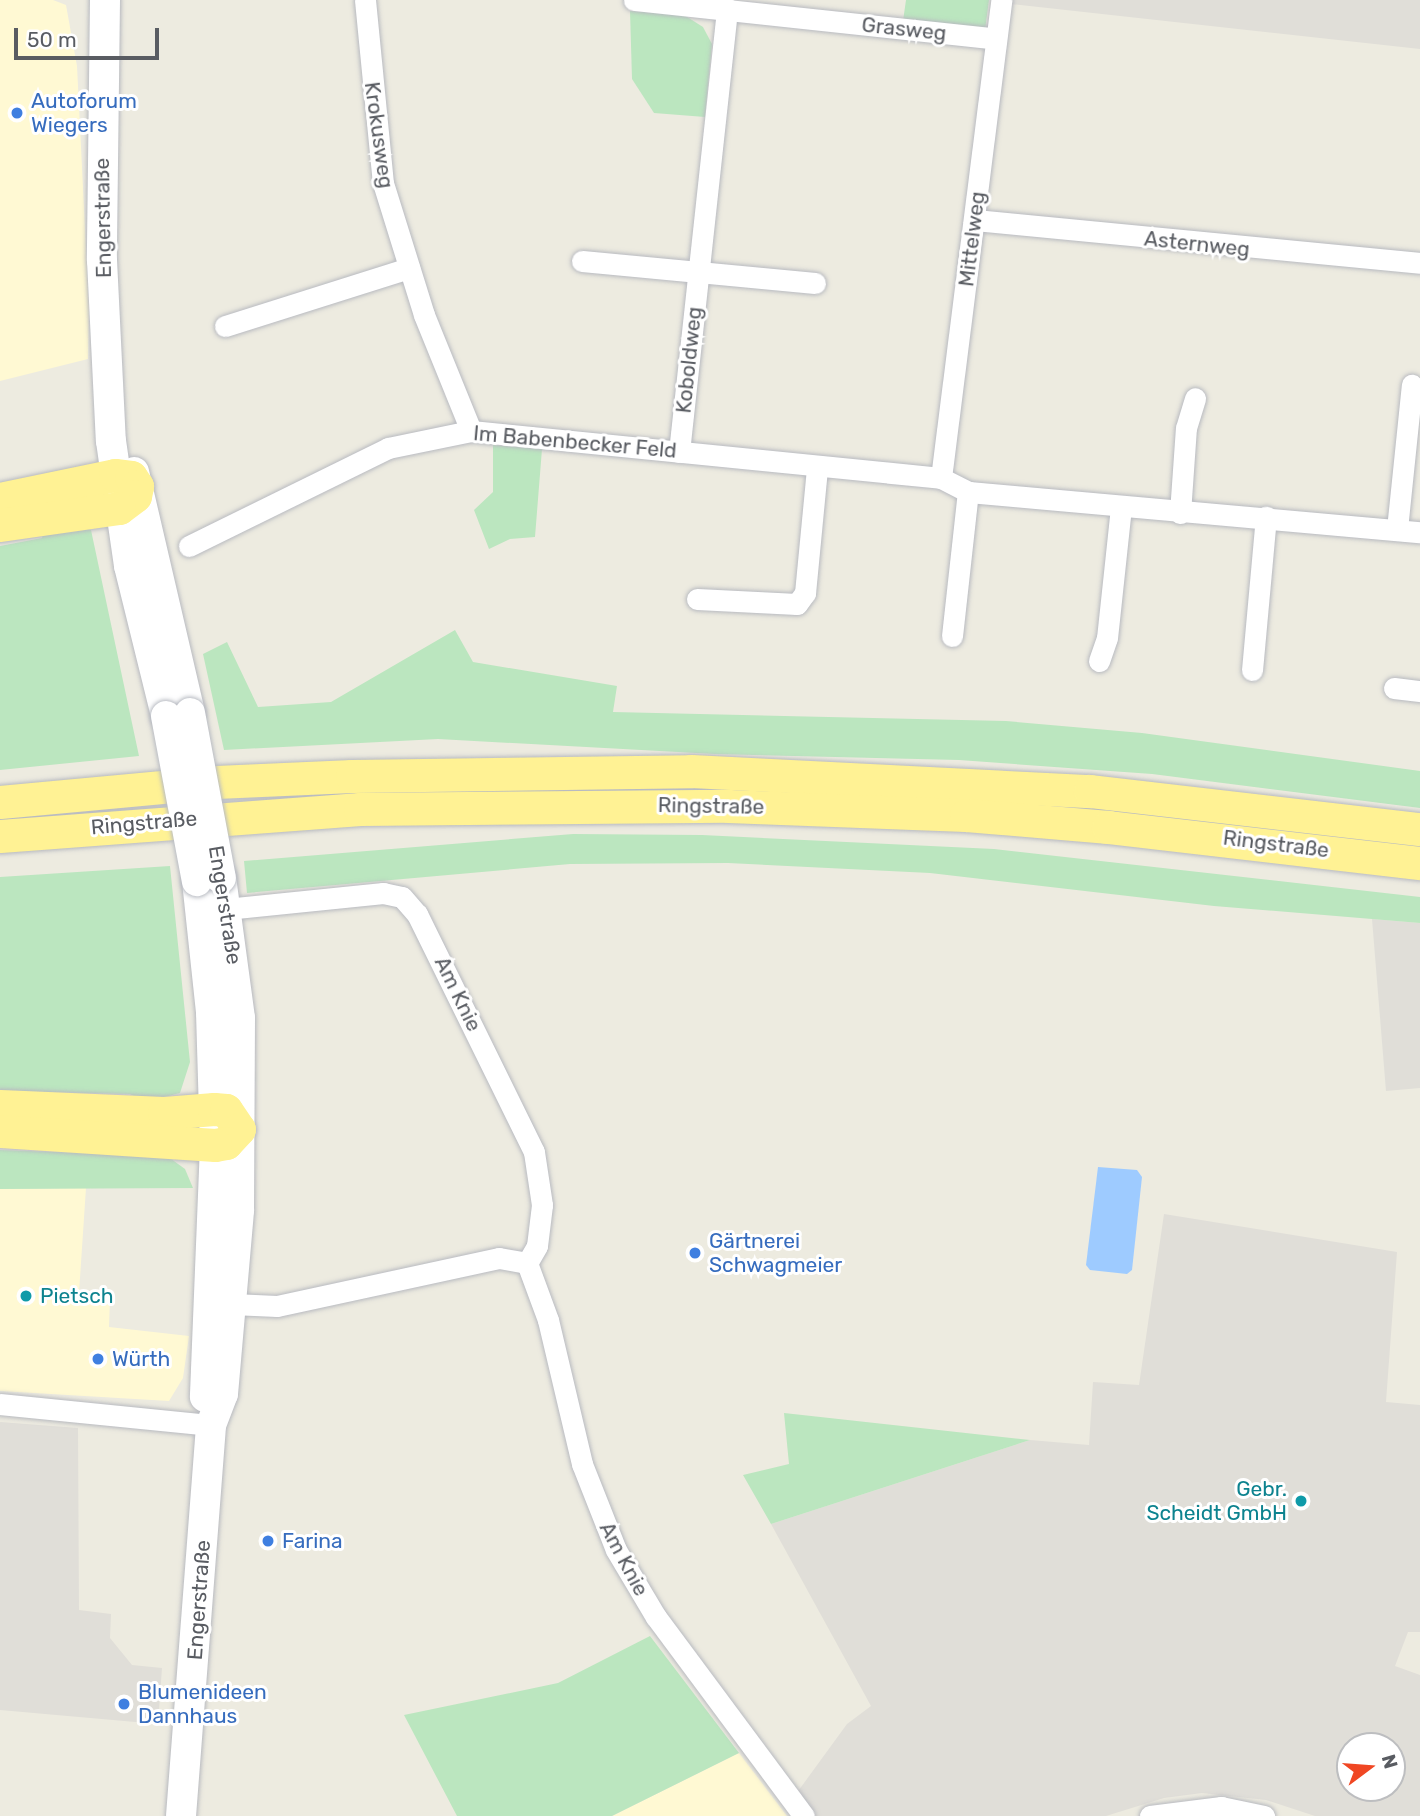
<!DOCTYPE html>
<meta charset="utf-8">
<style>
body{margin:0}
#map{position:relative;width:1420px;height:1816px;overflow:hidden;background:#edebe0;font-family:Rubik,sans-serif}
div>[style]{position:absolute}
.commercial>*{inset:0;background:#fff9d3}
.industrial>*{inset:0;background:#e0ded8}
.green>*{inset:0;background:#bbe6bf}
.water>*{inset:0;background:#9ecbff}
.roads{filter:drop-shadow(0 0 2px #b8bac0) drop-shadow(0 0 2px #b8bac0)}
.minor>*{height:21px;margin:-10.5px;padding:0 10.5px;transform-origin:10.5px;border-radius:10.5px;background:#fff}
.secondary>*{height:30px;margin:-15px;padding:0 15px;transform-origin:15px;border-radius:15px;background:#fff}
.trunk>*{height:33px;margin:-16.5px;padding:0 16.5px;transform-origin:16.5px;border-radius:16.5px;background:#fff294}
.bridges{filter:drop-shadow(0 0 2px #b9bcc3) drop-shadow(0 0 2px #b9bcc3)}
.secondary-bridge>*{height:30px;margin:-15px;padding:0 15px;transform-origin:15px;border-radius:15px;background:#fff}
.dots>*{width:19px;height:19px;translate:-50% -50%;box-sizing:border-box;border:4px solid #fff;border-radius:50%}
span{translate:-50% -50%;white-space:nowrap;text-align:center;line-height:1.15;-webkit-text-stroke:6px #fff;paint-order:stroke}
.street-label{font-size:21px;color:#595c62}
.shop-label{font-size:21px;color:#366cbe}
.left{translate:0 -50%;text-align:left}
.culture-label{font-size:21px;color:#0d838f}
.right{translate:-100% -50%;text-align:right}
.north{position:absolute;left:1336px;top:1732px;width:70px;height:70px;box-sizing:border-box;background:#fff;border:2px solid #bdbec0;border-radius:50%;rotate:74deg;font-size:19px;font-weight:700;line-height:28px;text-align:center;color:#595c62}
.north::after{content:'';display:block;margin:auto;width:24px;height:32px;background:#f04723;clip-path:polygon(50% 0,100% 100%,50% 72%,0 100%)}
.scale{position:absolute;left:14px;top:28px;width:145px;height:32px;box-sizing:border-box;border:4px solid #595c62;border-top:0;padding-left:9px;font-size:21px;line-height:24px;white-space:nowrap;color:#595c62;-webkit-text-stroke:5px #fff;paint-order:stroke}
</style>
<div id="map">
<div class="commercial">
<i style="clip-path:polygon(0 0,53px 0,66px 5px,77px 66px,89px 309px,88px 359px,0 381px)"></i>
<i style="clip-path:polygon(86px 1188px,79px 1293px,110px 1299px,109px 1327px,189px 1336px,183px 1378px,169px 1401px,0 1391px,0 1189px)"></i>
<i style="clip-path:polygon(739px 1753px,787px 1816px,612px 1816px)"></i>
</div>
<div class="industrial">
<i style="clip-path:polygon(1011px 0,1420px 0,1420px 49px,1011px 4px)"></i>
<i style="clip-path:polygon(1372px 919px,1420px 923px,1420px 1088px,1386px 1091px)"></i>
<i style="clip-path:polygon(evenodd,1164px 1214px,1397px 1252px,1386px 1402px,1420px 1405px,1420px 1632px,1408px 1632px,1395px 1666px,1420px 1675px,1420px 1816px,1315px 1816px,1266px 1800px,1202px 1793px,1164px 1798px,1106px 1816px,814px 1816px,796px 1794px,847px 1724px,871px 1706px,771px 1524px,1030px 1440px,1089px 1445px,1093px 1382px,1139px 1385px,1164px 1214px,1350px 1746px,1392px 1746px,1392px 1788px,1350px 1788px,1350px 1746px)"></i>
<i style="clip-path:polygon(0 1422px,78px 1428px,79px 1610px,111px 1614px,110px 1638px,132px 1665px,162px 1668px,158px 1724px,0 1710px)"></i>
</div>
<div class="green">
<i style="clip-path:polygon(906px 0,989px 0,985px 30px,903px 21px)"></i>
<i style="clip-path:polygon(630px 11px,684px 15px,703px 27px,712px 44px,705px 117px,654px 113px,632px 79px)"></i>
<i style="clip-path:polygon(493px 445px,542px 449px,535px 537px,510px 539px,489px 549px,474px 510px,493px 492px)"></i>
<i style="clip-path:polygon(80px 526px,91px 530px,139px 756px,0 770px,0 546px,42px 538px,44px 530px)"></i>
<i style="clip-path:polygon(455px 630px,473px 662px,617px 686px,613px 712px,1006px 721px,1142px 733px,1420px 771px,1420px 808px,1152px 774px,959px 760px,715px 754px,438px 739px,224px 750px,203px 654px,227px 642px,258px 707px,331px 702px)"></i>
<i style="clip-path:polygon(573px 834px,702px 835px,994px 849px,1420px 897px,1420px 923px,1214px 906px,930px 873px,728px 863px,570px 864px,247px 893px,244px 861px)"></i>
<i style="clip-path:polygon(170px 866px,190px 1062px,180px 1093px,145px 1102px,130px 1094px,0 1091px,0 877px)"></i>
<i style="clip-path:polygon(0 1150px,167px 1156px,185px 1169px,193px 1188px,0 1189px)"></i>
<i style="clip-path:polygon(784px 1413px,1030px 1440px,771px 1524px,743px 1475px,789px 1464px)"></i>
<i style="clip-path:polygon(650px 1636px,739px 1753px,612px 1816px,457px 1816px,404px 1715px,558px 1683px)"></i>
</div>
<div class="water">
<i style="clip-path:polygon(1098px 1167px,1137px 1170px,1142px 1177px,1132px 1270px,1127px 1274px,1090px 1270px,1086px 1265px)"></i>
</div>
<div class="roads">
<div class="minor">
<i style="left:365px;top:0;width:184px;rotate:84.4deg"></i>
<i style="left:383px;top:183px;width:138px;rotate:72.7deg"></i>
<i style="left:424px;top:315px;width:125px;rotate:67.9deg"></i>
<i style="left:634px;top:0;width:364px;rotate:6.1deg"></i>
<i style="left:975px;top:220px;width:447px;rotate:5.5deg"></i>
<i style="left:582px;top:261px;width:234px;rotate:5.4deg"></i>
<i style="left:225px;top:326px;width:193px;rotate:-17.5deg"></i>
<i style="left:679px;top:452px;width:446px;rotate:-83.8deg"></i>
<i style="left:941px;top:478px;width:482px;rotate:-82.8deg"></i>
<i style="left:1180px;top:513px;width:85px;rotate:-86deg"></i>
<i style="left:1186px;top:428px;width:31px;rotate:-73deg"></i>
<i style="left:1397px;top:529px;width:145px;rotate:-84.1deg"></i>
<i style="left:189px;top:546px;width:222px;rotate:-26.2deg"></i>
<i style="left:388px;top:448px;width:85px;rotate:-11.6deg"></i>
<i style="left:471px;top:431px;width:472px;rotate:5.7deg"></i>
<i style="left:941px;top:478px;width:30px;rotate:27deg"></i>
<i style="left:968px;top:492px;width:454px;rotate:5.1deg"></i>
<i style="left:697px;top:599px;width:100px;rotate:2.9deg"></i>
<i style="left:797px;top:604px;width:14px;rotate:-54deg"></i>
<i style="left:805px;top:593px;width:126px;rotate:-84.5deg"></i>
<i style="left:952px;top:636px;width:145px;rotate:-83.7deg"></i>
<i style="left:1099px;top:661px;width:24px;rotate:-71deg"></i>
<i style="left:1107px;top:638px;width:132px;rotate:-83.9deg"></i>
<i style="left:1252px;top:670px;width:154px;rotate:-84.8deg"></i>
<i style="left:1394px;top:688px;width:26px;rotate:7deg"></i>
<i style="left:226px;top:909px;width:158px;rotate:-5.8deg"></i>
<i style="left:383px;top:893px;width:19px;rotate:12deg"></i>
<i style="left:402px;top:897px;width:23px;rotate:49deg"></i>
<i style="left:417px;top:914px;width:265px;rotate:63.8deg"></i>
<i style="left:534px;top:1152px;width:54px;rotate:81.4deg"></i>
<i style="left:542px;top:1205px;width:41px;rotate:97deg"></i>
<i style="left:537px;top:1246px;width:20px;rotate:120deg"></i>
<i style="left:232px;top:1304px;width:45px;rotate:2.5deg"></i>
<i style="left:277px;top:1306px;width:227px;rotate:-12.2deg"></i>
<i style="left:499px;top:1258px;width:28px;rotate:10deg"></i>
<i style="left:527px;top:1263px;width:61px;rotate:69.8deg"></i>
<i style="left:548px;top:1320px;width:148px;rotate:76.7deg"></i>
<i style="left:582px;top:1464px;width:92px;rotate:68.4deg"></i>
<i style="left:616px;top:1550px;width:78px;rotate:59.2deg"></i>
<i style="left:656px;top:1617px;width:248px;rotate:53.4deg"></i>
<i style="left:0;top:1404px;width:212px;rotate:5.7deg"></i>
<i style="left:1150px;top:1816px;width:72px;rotate:-7.2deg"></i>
<i style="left:1221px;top:1807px;width:44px;rotate:11.8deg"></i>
</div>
<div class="secondary">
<i style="left:105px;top:0;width:260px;rotate:90.7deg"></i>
<i style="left:102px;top:260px;width:181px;rotate:87.2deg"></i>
<i style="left:111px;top:441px;width:126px;rotate:81.8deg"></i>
<i style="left:129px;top:566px;width:154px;rotate:76.1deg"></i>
<i style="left:134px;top:472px;width:247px;rotate:76.9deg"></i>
<i style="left:197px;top:881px;width:132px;rotate:83.9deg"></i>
<i style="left:211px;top:1012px;width:133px;rotate:88.3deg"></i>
<i style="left:215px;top:1145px;width:252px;rotate:92.3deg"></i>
<i style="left:181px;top:1816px;width:392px;rotate:-85.6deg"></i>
<i style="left:211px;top:1425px;width:33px;rotate:-69deg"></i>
<i style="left:223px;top:1394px;width:185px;rotate:-85deg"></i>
<i style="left:239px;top:1210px;width:192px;rotate:-89.7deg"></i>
<i style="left:240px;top:1018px;width:141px;rotate:-97.7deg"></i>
</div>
<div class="trunk">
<i style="left:0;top:499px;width:117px;rotate:-11.8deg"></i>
<i style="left:115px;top:475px;width:16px;rotate:7deg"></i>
<i style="left:131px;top:477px;width:11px;rotate:56deg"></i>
<i style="left:137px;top:486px;width:10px;rotate:101deg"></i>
<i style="left:135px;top:496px;width:20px;rotate:143deg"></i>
<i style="left:119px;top:508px;width:120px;rotate:171.9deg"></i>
<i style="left:0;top:802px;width:217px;rotate:-5.3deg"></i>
<i style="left:216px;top:782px;width:136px;rotate:-2.5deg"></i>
<i style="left:352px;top:776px;width:339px;rotate:-0.8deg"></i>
<i style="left:691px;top:771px;width:400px;rotate:2.9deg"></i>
<i style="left:1090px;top:791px;width:332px;rotate:6.6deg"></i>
<i style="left:0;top:836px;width:361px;rotate:-4.3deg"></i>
<i style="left:360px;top:809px;width:368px;rotate:-0.5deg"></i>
<i style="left:728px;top:806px;width:238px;rotate:2.2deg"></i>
<i style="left:966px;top:815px;width:143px;rotate:4.8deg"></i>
<i style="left:1108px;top:827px;width:314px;rotate:6.6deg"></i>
<i style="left:0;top:1106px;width:164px;rotate:2.4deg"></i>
<i style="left:164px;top:1113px;width:50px;rotate:-4.6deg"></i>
<i style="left:214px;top:1109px;width:12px;rotate:5deg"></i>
<i style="left:226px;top:1110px;width:23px;rotate:56deg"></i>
<i style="left:239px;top:1129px;width:19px;rotate:133deg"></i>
<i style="left:226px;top:1143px;width:11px;rotate:170deg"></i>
<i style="left:215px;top:1145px;width:215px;rotate:-176.3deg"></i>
</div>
</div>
<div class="bridges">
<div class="secondary-bridge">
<i style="left:190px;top:713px;width:168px;rotate:79.4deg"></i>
<i style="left:166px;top:716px;width:168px;rotate:79.4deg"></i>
</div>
</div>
<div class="dots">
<i style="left:17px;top:113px;background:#3f7fe0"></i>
<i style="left:695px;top:1253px;background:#3f7fe0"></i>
<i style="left:26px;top:1296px;background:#0f9aa8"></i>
<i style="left:98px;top:1359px;background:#3f7fe0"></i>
<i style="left:1301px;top:1501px;background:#0f9aa8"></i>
<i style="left:268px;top:1541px;background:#3f7fe0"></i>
<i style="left:124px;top:1704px;background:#3f7fe0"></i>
</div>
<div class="street-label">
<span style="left:904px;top:29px;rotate:6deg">Grasweg</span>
<span style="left:379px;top:135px;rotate:82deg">Krokusweg</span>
<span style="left:103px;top:218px;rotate:-91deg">Engerstraße</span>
<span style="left:972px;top:239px;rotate:-83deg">Mittelweg</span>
<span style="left:1197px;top:244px;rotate:6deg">Asternweg</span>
<span style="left:689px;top:360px;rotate:-84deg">Koboldweg</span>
<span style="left:575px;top:442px;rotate:5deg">Im Babenbecker Feld</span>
<span style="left:711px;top:806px;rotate:1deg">Ringstraße</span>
<span style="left:144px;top:823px;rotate:-5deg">Ringstraße</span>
<span style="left:1276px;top:844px;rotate:7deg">Ringstraße</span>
<span style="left:225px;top:905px;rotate:81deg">Engerstraße</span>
<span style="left:458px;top:994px;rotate:64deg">Am Knie</span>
<span style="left:624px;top:1559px;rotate:62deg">Am Knie</span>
<span style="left:199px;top:1600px;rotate:-86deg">Engerstraße</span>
</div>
<div class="shop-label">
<span class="left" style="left:31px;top:113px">Autoforum<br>Wiegers</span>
<span class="left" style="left:709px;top:1253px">Gärtnerei<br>Schwagmeier</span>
<span class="left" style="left:112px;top:1359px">Würth</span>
<span class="left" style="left:282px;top:1541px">Farina</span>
<span class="left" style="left:138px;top:1704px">Blumenideen<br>Dannhaus</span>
</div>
<div class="culture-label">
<span class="left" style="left:40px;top:1296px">Pietsch</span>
<span class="right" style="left:1287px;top:1501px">Gebr.<br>Scheidt GmbH</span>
</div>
<div class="north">N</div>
<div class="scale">50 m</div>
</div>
